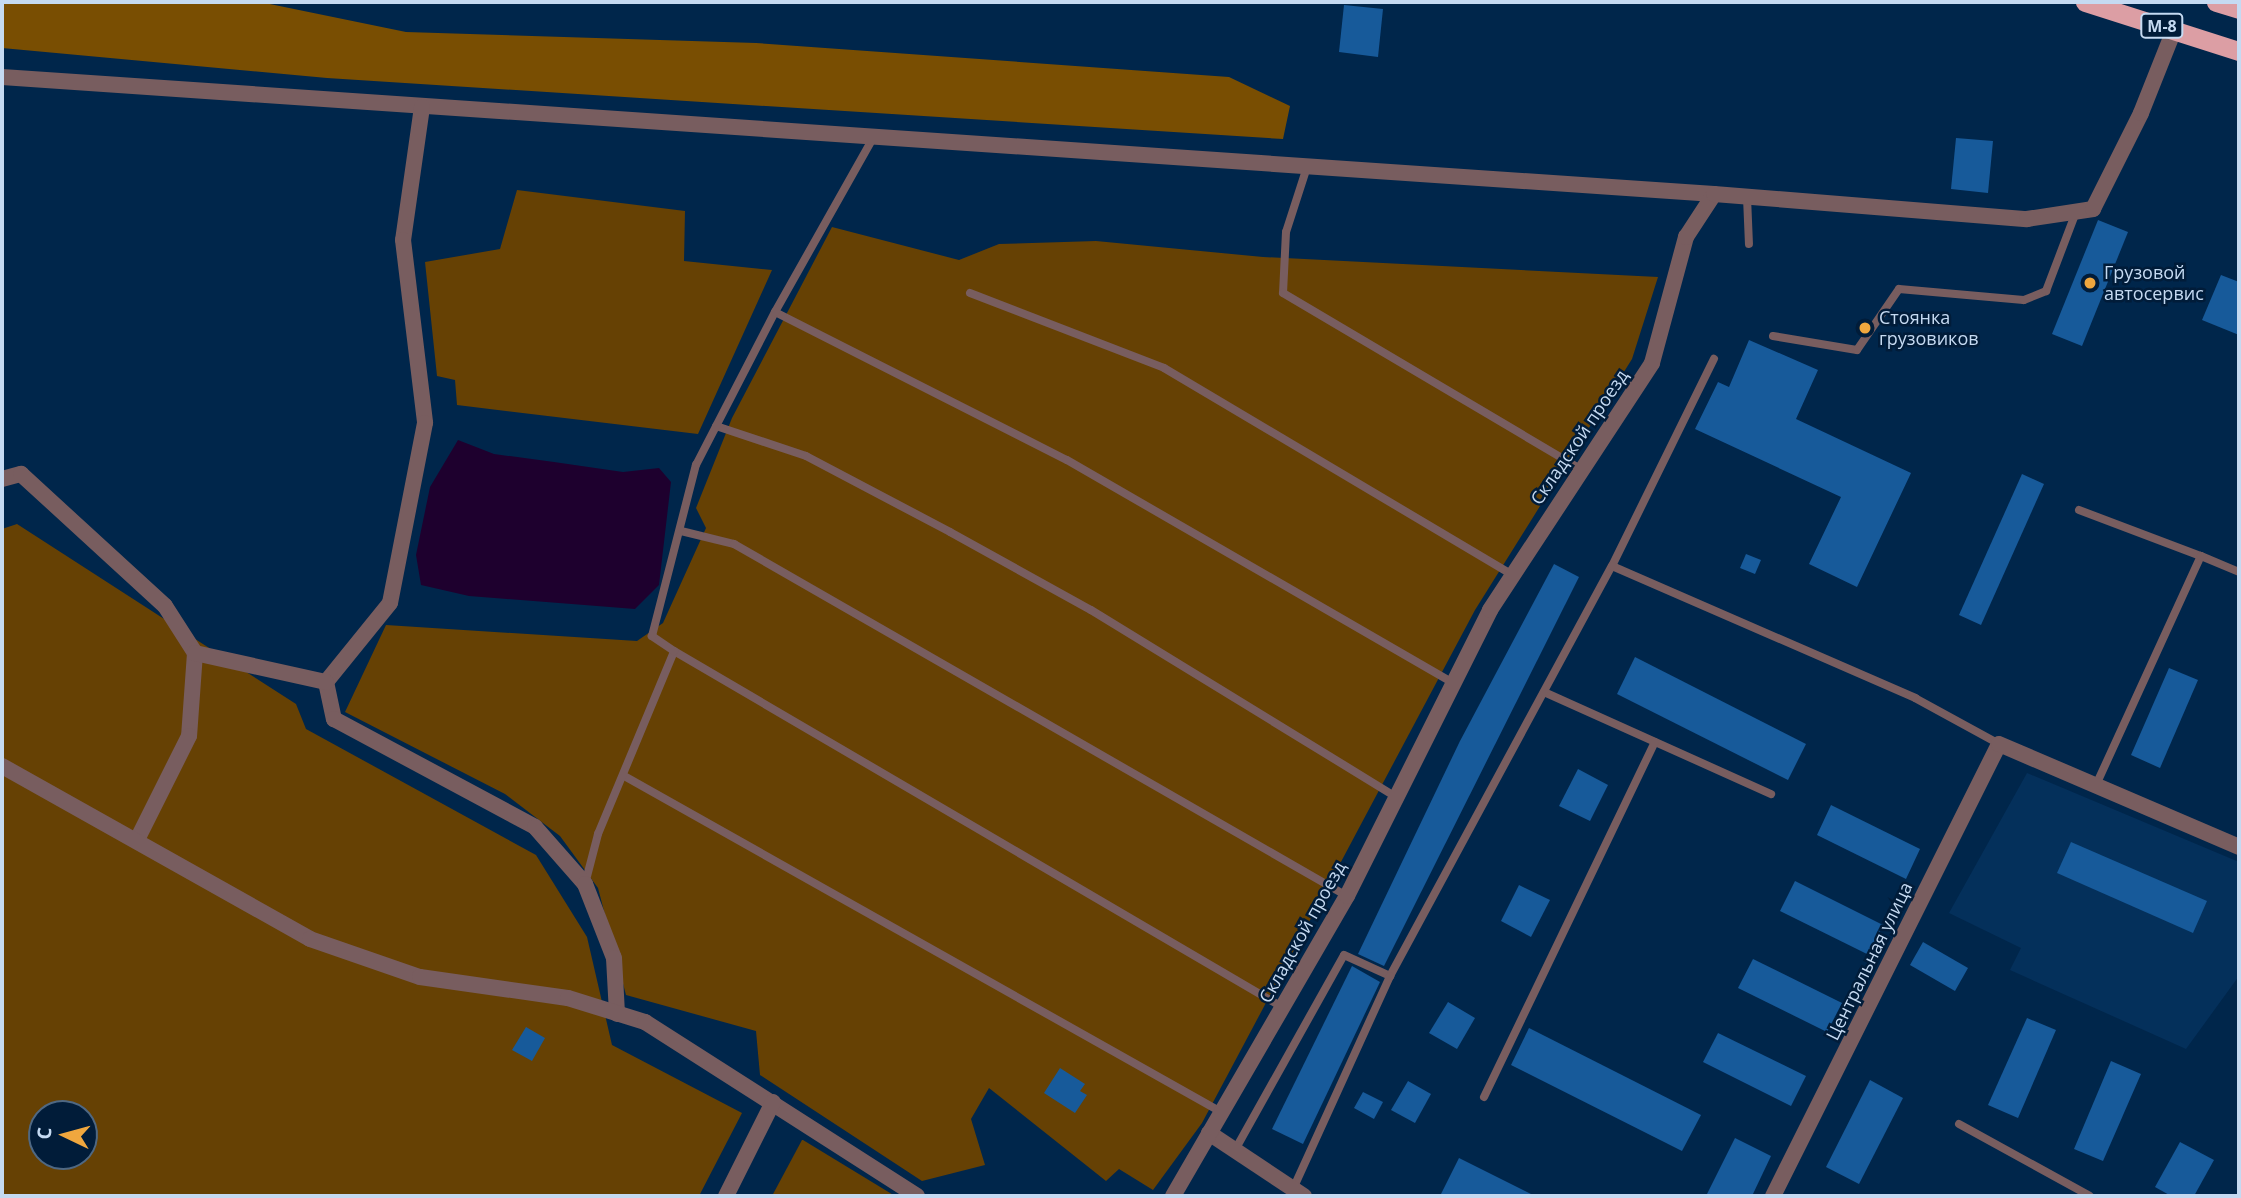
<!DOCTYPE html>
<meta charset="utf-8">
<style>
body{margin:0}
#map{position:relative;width:2241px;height:1198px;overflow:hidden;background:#00264b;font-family:"Open Sans",sans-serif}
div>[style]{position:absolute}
.built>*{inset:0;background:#04305b}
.green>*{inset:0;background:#664104}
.forest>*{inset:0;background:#794e02}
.water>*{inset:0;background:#1e002e}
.building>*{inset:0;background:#175a9a}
.service>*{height:8px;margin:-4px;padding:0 4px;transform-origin:4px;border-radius:4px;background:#785d5f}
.minor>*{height:16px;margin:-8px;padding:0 8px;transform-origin:8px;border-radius:8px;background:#785d5f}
.trunk>*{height:19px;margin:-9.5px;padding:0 9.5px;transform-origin:9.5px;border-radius:9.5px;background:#dc9ea4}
.dots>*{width:19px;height:19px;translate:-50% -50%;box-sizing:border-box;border:4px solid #011c39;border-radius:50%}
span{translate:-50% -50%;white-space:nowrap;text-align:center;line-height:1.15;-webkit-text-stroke:5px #011c39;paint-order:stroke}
.shield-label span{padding:2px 5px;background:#011c39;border:2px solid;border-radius:5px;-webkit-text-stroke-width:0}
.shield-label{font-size:16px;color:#c5daf2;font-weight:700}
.poi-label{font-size:18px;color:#c5daf2}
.left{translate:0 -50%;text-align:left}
.street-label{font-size:18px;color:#c5daf2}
.frame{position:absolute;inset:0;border:4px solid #c5daf2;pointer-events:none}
.north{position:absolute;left:28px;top:1100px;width:70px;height:70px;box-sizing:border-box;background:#011c39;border:2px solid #4f6883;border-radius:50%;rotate:275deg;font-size:19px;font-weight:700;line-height:28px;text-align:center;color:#c5daf2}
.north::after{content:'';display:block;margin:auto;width:24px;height:32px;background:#f0a73e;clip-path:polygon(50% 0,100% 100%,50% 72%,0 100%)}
</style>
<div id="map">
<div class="built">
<i style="clip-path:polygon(2027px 773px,2239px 862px,2239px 976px,2186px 1049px,2010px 970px,2021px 948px,1949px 913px)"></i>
</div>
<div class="green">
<i style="clip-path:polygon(517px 190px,685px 211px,684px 261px,772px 270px,698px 434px,457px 405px,455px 380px,437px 376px,425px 262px,500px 249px)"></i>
<i style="clip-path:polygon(832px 227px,959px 260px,999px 244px,1096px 241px,1263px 257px,1658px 277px,1632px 359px,1475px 610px,1202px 1123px,1153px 1190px,1119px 1169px,1106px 1181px,989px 1088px,971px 1119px,985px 1165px,922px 1181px,760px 1075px,756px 1031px,626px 995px,598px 888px,560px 836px,505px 794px,345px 712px,386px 625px,637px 641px,663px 623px,706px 528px,696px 508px,732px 418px)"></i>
<i style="clip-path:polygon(evenodd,17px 524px,296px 704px,306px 729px,536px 855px,587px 937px,612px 1045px,742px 1113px,699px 1196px,2px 1196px,2px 529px,17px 524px,42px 1114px,84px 1114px,84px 1156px,42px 1156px,42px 1114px)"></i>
<i style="clip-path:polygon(802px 1140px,803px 1140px,895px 1196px,772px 1196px)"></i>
</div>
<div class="forest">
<i style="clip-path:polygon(2px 2px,260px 2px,406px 32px,756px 43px,1229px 77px,1290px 106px,1283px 139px,327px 78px,2px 48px)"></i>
</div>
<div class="water">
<i style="clip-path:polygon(458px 440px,494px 454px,554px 462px,623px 472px,659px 468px,671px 482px,659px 585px,635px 609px,469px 596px,421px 585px,416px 555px,430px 487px)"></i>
</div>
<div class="building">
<i style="clip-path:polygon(1344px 5px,1383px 9px,1378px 57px,1339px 52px)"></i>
<i style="clip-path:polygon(1956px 138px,1993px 141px,1988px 193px,1951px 189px)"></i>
<i style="clip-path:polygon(2098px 220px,2128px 232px,2082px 346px,2052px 334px)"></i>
<i style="clip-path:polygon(2221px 275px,2239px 282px,2239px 335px,2202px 320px)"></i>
<i style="clip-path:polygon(1749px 340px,1818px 370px,1796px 419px,1911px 473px,1857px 587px,1809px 564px,1841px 497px,1695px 429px,1718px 382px,1729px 387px)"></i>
<i style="clip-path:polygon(2022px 474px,2044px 484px,1981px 625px,1959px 615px)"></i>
<i style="clip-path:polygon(1746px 554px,1761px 560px,1755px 574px,1740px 568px)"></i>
<i style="clip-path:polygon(1554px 564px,1579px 577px,1384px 966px,1358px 954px,1460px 741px)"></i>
<i style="clip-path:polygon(1635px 657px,1806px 744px,1788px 780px,1617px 694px)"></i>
<i style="clip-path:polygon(2169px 668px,2198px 680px,2160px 768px,2131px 755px)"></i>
<i style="clip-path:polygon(1578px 769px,1608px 785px,1590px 821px,1559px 806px)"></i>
<i style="clip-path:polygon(1831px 805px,1920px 849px,1906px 879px,1817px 835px)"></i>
<i style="clip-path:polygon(2071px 842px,2207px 901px,2193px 933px,2057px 873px)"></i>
<i style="clip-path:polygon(1795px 881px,1883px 925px,1869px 955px,1780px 911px)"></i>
<i style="clip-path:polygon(1519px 885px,1550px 900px,1531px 937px,1501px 921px)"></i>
<i style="clip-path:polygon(1923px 942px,1968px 968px,1955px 991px,1910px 965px)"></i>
<i style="clip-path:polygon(1753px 959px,1842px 1003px,1827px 1032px,1738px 988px)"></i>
<i style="clip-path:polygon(1352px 966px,1380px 982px,1303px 1144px,1272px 1129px)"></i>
<i style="clip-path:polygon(1448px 1002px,1475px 1018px,1457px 1049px,1429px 1033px)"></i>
<i style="clip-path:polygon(2027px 1018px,2056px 1030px,2018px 1118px,1988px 1105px)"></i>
<i style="clip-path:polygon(526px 1027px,545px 1038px,532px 1061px,512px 1050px)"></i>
<i style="clip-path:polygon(1529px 1028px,1701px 1115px,1682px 1151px,1511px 1065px)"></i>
<i style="clip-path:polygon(1718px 1033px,1806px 1076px,1791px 1106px,1703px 1062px)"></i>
<i style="clip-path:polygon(2111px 1061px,2141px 1074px,2103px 1161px,2074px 1149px)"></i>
<i style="clip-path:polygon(1060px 1068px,1085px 1084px,1080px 1091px,1087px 1095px,1075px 1113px,1044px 1093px)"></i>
<i style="clip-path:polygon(1870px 1080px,1903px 1098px,1859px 1184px,1826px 1167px)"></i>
<i style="clip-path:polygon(1408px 1081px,1431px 1094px,1415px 1123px,1391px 1110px)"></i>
<i style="clip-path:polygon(1363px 1092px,1383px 1102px,1374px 1119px,1354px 1108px)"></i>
<i style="clip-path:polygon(1735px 1138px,1771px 1156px,1752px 1196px,1706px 1196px)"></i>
<i style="clip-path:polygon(2180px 1142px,2214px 1160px,2194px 1196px,2171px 1196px,2155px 1187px)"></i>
<i style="clip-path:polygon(1459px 1158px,1535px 1196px,1440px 1196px)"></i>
</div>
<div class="service">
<i style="left:1307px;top:167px;width:68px;rotate:107.9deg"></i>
<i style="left:1286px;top:232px;width:61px;rotate:92.8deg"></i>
<i style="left:1283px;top:293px;width:344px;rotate:30.6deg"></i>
<i style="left:1747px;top:197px;width:47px;rotate:87.6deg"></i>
<i style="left:970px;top:293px;width:208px;rotate:21.1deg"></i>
<i style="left:1164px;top:368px;width:405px;rotate:30.7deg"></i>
<i style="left:775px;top:312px;width:327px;rotate:26.9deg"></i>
<i style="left:1067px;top:460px;width:446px;rotate:30deg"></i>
<i style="left:1773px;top:336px;width:85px;rotate:9.5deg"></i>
<i style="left:1857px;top:350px;width:74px;rotate:-55.5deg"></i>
<i style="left:1899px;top:289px;width:125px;rotate:5deg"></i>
<i style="left:2024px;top:300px;width:24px;rotate:-22deg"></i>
<i style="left:2046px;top:291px;width:85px;rotate:-69.2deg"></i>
<i style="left:716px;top:426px;width:95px;rotate:18.4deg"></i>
<i style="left:806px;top:456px;width:163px;rotate:27.8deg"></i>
<i style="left:950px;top:532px;width:161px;rotate:29deg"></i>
<i style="left:1091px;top:610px;width:358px;rotate:31.5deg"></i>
<i style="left:2079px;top:510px;width:130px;rotate:20.7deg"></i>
<i style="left:681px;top:531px;width:55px;rotate:13.8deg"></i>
<i style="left:734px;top:544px;width:707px;rotate:29.87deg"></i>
<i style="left:1612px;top:566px;width:231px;rotate:-63.8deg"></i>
<i style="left:674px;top:651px;width:705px;rotate:30.35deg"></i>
<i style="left:1544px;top:692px;width:249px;rotate:24.2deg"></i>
<i style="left:626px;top:777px;width:683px;rotate:29.38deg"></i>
<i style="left:2096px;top:785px;width:252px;rotate:-65.4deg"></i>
<i style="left:2201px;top:556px;width:41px;rotate:22.8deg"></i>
<i style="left:585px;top:884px;width:52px;rotate:-75.4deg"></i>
<i style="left:598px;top:834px;width:198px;rotate:-67.4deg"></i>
<i style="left:674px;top:651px;width:27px;rotate:-146deg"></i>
<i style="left:652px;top:636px;width:177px;rotate:-75.6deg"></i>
<i style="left:696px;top:465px;width:172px;rotate:-62.7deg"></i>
<i style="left:775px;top:312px;width:200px;rotate:-60.6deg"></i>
<i style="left:1484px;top:1097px;width:394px;rotate:-64.3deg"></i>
<i style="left:1959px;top:1124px;width:149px;rotate:28.8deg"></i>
<i style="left:1235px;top:1150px;width:223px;rotate:-60.8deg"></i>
<i style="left:1344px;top:955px;width:51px;rotate:24.5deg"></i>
<i style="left:1390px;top:976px;width:466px;rotate:-61.6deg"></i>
<i style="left:1612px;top:566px;width:331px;rotate:23.5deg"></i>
<i style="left:1915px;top:698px;width:96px;rotate:28.7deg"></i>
<i style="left:1293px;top:1189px;width:234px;rotate:-65.5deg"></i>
</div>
<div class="minor">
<i style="left:2px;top:77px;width:1716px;rotate:3.91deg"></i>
<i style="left:422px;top:107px;width:134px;rotate:98.1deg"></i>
<i style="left:403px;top:240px;width:184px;rotate:83.1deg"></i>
<i style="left:425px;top:423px;width:183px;rotate:101deg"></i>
<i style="left:390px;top:603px;width:102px;rotate:129deg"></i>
<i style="left:326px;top:682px;width:38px;rotate:78deg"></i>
<i style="left:334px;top:719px;width:228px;rotate:28.2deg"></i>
<i style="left:535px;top:827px;width:76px;rotate:48.7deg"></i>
<i style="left:585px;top:884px;width:79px;rotate:68.6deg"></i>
<i style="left:614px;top:958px;width:56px;rotate:86.9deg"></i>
<i style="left:2px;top:479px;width:20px;rotate:-15deg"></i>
<i style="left:21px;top:474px;width:195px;rotate:42.5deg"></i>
<i style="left:165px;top:606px;width:56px;rotate:57.4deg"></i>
<i style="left:195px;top:653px;width:83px;rotate:94.1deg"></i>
<i style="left:189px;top:736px;width:116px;rotate:116.6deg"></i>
<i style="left:195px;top:653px;width:134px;rotate:12.5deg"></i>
<i style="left:2px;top:766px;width:353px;rotate:29.3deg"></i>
<i style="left:310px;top:939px;width:116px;rotate:19.1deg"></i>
<i style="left:420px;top:977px;width:149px;rotate:8.1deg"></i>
<i style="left:568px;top:998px;width:81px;rotate:17.3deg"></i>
<i style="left:645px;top:1022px;width:323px;rotate:32.6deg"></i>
<i style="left:1209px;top:1133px;width:114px;rotate:33.6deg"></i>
<i style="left:726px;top:1196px;width:105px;rotate:-63.4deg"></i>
<i style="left:1173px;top:1196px;width:347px;rotate:-59.9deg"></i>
<i style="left:1347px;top:896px;width:320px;rotate:-63.4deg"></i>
<i style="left:1490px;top:610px;width:295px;rotate:-56.7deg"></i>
<i style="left:1652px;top:363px;width:131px;rotate:-74.9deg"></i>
<i style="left:1686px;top:237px;width:51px;rotate:-56.9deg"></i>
<i style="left:1714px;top:194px;width:314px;rotate:4.6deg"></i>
<i style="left:2027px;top:219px;width:67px;rotate:-8.6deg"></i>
<i style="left:2093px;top:209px;width:107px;rotate:-63.4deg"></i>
<i style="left:2141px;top:113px;width:89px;rotate:-68.3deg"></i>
<i style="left:1773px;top:1196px;width:505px;rotate:-63.43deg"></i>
<i style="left:1999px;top:744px;width:261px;rotate:23.2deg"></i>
</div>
<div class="trunk">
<i style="left:2085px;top:2px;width:162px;rotate:17.7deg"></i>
<i style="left:2216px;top:2px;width:24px;rotate:17deg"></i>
</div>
<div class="dots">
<i style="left:2090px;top:283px;background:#f0a73e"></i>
<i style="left:1865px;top:328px;background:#f0a73e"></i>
</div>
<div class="shield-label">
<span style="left:2162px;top:26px">М-8</span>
</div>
<div class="poi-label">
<span class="left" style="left:2104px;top:283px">Грузовой<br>автосервис</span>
<span class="left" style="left:1879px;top:328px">Стоянка<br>грузовиков</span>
</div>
<div class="street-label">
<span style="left:1579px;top:437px;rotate:-56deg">Складской проезд</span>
<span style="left:1302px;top:932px;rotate:-61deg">Складской проезд</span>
<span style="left:1869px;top:961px;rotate:-64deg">Центральная улица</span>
</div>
<div class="frame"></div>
<div class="north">С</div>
</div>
